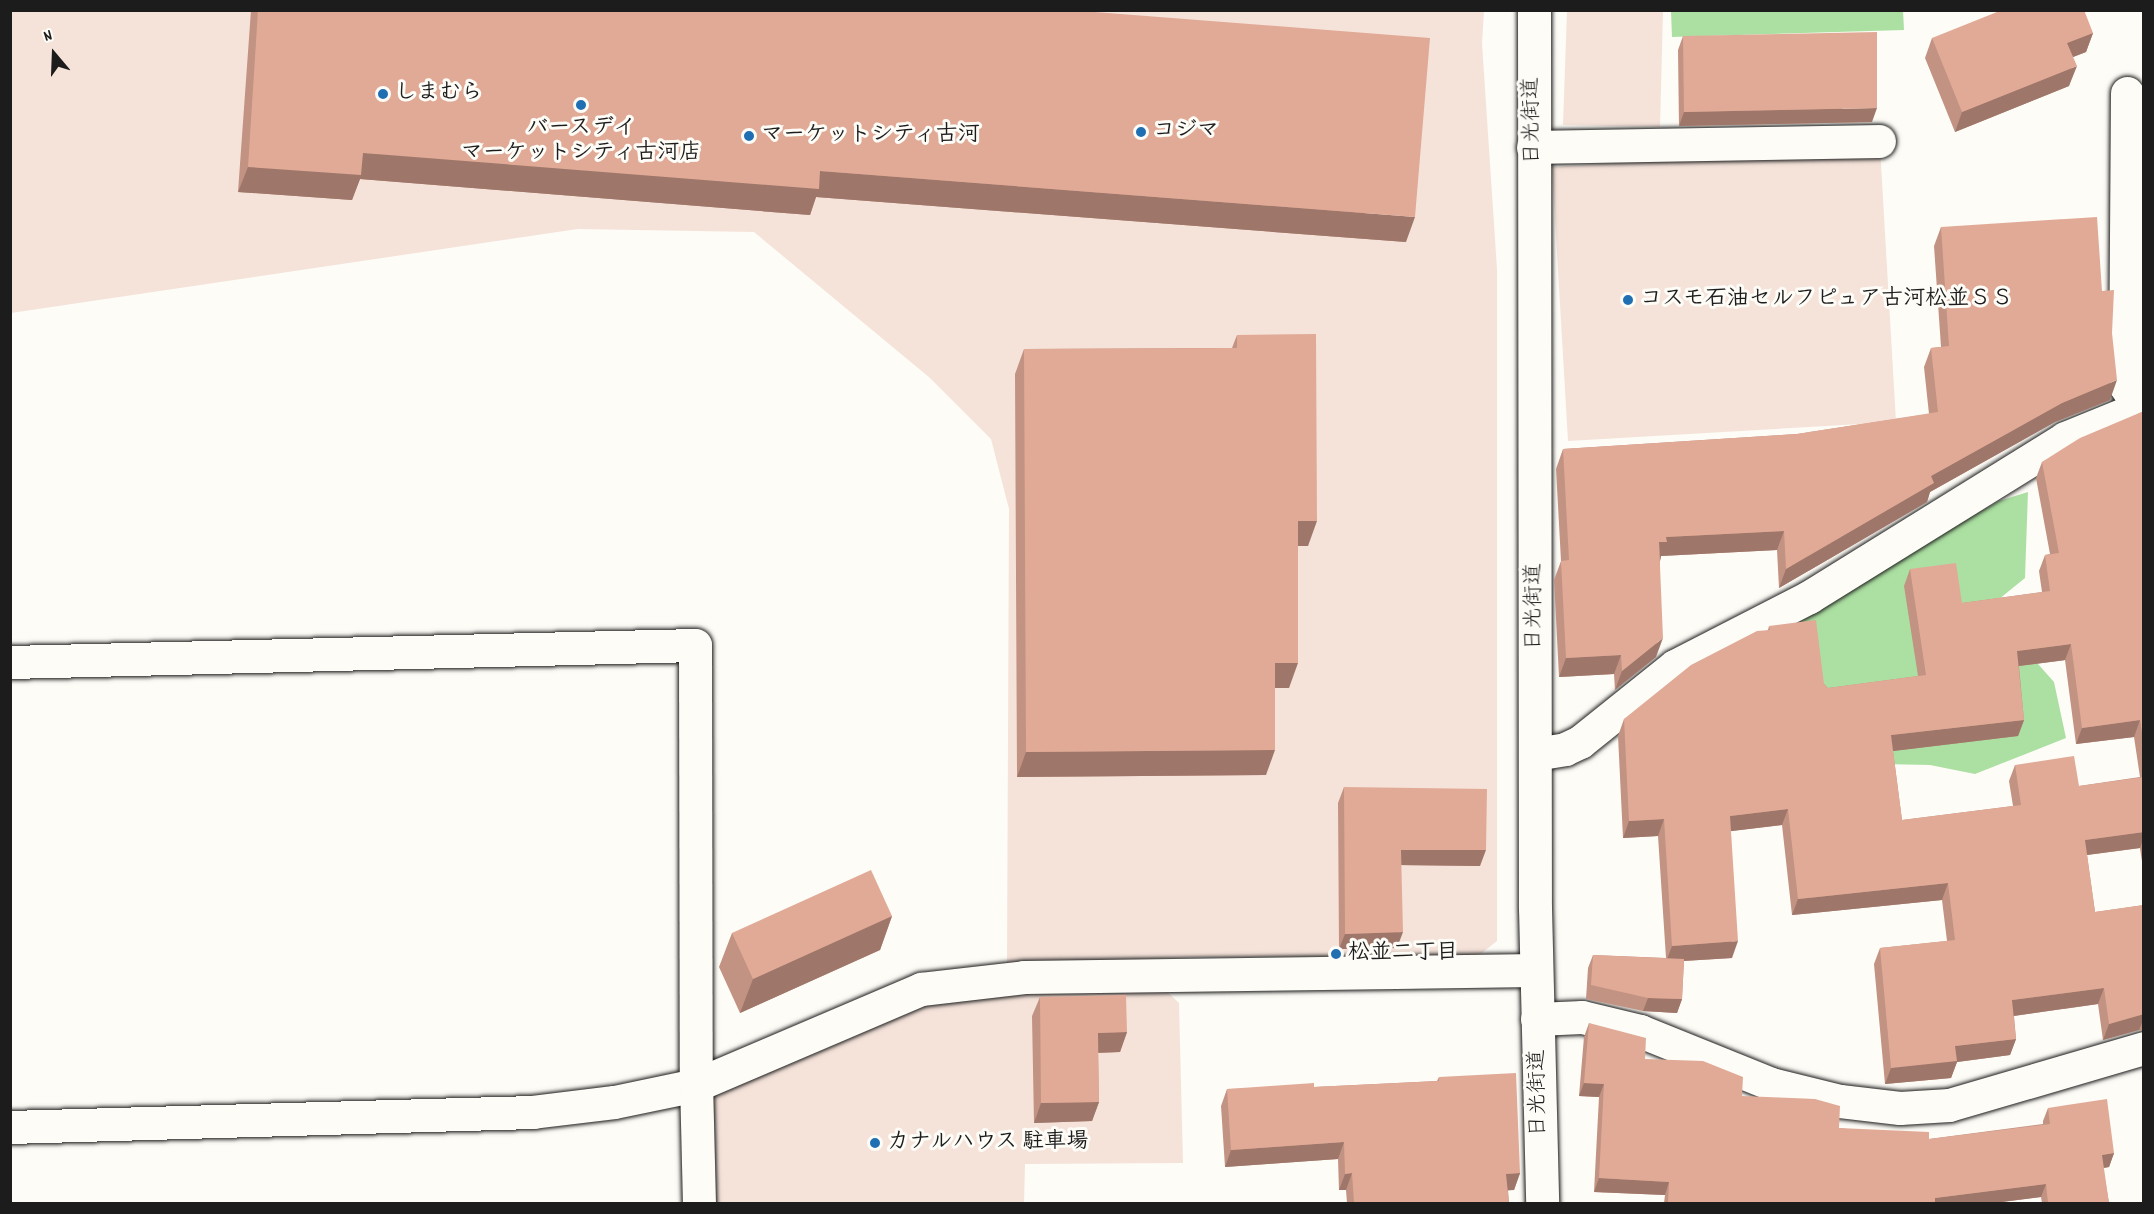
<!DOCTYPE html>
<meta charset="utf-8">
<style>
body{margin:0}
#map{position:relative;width:2154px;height:1214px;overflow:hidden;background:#fdfcf7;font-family:Dekko,"Klee One",sans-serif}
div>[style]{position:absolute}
.built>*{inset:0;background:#f5e3da}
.green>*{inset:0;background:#ace0a2}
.roads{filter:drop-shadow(0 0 2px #1c1c1c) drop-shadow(0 0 2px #1c1c1c)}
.minor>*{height:33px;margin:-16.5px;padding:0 16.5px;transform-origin:16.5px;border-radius:16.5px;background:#fdfcf7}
.major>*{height:33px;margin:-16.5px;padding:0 16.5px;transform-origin:16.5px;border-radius:16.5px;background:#fdfcf7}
.wall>*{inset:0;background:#c29282}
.shaded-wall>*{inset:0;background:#9e776a}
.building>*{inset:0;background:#e1aa97}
.dots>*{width:16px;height:16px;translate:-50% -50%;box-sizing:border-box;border:3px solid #fdfcf7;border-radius:50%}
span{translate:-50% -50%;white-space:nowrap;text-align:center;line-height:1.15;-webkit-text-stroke:6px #fdfcf7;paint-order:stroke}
.poi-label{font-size:22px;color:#1c1c1c;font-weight:700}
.left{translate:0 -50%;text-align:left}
.street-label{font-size:22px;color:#1c1c1c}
.frame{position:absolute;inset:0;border:12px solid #1c1c1c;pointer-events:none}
.north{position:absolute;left:24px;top:24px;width:60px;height:60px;-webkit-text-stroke:4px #fdfcf7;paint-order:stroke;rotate:341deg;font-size:16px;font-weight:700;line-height:24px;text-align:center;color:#1c1c1c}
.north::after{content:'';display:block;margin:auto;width:21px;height:27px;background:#1c1c1c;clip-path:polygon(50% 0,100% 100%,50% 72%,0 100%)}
</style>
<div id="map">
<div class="built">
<i style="clip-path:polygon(10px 11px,1484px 11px,1482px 43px,1497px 269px,1497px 941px,1478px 956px,1192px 957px,1007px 964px,1009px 509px,991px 439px,930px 378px,754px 232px,578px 229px,11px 313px)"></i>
<i style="clip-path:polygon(1567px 11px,1663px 11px,1660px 127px,1563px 125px)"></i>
<i style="clip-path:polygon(1880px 147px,1896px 422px,1568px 441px,1552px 167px)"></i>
<i style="clip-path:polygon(1160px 985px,1179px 1003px,1183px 1163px,1025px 1164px,1024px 1203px,712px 1203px,708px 1108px,715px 1094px,931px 997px)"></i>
</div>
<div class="green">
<i style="clip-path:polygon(1671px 11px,1903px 11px,1904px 30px,1672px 37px)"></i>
<i style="clip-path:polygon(2028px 492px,2025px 578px,1988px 608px,2054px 682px,2066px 738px,1975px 774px,1930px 765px,1832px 763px,1776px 628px,1999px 501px)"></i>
</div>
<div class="roads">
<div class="minor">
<i style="left:2127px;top:93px;width:292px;rotate:90.4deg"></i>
<i style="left:2125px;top:385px;width:26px;rotate:58deg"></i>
<i style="left:1533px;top:147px;width:346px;rotate:-1deg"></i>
<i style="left:10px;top:662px;width:685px;rotate:-1.42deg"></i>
<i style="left:695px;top:645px;width:440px;rotate:89.9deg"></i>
<i style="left:696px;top:1085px;width:84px;rotate:168.3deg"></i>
<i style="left:614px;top:1102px;width:82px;rotate:173deg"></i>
<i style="left:533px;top:1112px;width:523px;rotate:178.36deg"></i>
<i style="left:1535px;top:754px;width:30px;rotate:-9deg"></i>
<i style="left:1565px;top:749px;width:17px;rotate:-25deg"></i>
<i style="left:1580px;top:742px;width:122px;rotate:-38.7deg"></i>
<i style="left:1675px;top:666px;width:151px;rotate:-27.2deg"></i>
<i style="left:1809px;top:597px;width:301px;rotate:-31.8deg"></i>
<i style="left:2065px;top:438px;width:85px;rotate:-22.1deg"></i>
<i style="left:1537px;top:1019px;width:45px;rotate:-2.5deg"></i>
<i style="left:1582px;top:1017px;width:60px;rotate:13.6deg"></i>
<i style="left:1640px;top:1031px;width:141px;rotate:22deg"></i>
<i style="left:1771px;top:1084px;width:71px;rotate:13.8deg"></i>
<i style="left:1840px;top:1101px;width:60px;rotate:6.7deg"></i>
<i style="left:1900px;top:1108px;width:49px;rotate:-3.5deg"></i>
<i style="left:1949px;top:1105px;width:203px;rotate:-16.3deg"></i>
<i style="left:699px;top:1204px;width:119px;rotate:-91.4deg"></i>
<i style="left:696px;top:1085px;width:245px;rotate:-23.1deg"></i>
<i style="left:921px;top:989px;width:104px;rotate:-6.6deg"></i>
<i style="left:1024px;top:977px;width:512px;rotate:-0.78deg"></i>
</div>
<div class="major">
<i style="left:1534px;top:10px;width:898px;rotate:89.94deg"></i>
<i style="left:1535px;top:908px;width:296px;rotate:88.6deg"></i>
</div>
</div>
<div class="wall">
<i style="clip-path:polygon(251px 10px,1069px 10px,1406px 242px,816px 197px,810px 215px,360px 179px,352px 200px,238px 192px)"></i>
<i style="clip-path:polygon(2093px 33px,2086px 52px,2073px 57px,2069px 86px,1955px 132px,1925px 58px,1932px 38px)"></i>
<i style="clip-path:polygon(1683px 36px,1872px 122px,1679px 126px,1678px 50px)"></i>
<i style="clip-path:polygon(1941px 227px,2102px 291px,2112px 333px,2110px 400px,2055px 422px,1930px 492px,1927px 502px,1779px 588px,1777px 550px,1661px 556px,1660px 561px,1656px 657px,1615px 690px,1614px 674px,1559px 677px,1554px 580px,1561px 561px,1556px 469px,1563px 449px,1797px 434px,1929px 414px,1924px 367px,1931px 348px,1941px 347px,1934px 246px)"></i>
<i style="clip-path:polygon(1237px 335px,1308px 546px,1298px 546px,1289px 688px,1275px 688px,1266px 775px,1017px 777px,1015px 374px,1024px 349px,1232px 348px)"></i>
<i style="clip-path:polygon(evenodd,2144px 411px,2144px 875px,2140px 848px,2087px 855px,2095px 912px,2144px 905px,2144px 1031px,2139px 1030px,2103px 1040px,2098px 1004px,2014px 1016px,2016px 1039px,2010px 1055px,1957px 1062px,1951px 1078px,1885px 1084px,1874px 964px,1880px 948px,1947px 941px,1942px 900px,1792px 915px,1782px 825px,1731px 831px,1732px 958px,1684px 961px,1682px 999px,1677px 1013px,1643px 1011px,1586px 999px,1588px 968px,1593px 955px,1666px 958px,1658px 836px,1623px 838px,1618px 736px,1624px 719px,1768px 630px,1769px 626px,1828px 688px,1918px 676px,1904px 586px,1910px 569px,1962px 603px,2042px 592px,2039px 571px,2045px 555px,2050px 554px,2036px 478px,2042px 462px,2144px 411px,2065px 660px,2076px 744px,2134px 737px,2140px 777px,2079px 786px,2015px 765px,2009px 781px,2013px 806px,1902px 820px,1893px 751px,2018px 736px,2024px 720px,2019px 666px,2065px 660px)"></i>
<i style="clip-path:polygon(1344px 787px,1480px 866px,1401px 865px,1397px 948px,1339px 949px,1338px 803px)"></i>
<i style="clip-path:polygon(892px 916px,880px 950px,740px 1013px,719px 967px,732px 933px)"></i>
<i style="clip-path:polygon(1040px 997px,1127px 1032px,1120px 1052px,1098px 1053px,1099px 1102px,1092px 1121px,1034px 1123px,1032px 1016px)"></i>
<i style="clip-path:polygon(1589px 1023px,1645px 1059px,1742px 1096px,1839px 1128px,1929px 1139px,2043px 1124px,2043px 1121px,2048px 1108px,2114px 1153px,2109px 1167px,2103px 1168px,2109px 1203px,2042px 1203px,2041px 1197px,1994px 1203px,1664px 1203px,1665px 1195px,1594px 1192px,1599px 1097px,1579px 1096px,1584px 1037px)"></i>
<i style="clip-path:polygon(1439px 1077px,1520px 1173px,1514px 1190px,1508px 1190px,1509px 1203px,1347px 1203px,1346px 1190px,1339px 1190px,1338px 1159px,1225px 1167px,1221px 1106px,1227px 1089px,1314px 1087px,1437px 1081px)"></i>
</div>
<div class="shaded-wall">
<i style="clip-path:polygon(2093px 33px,2086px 52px,2060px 62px,2067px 43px)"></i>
<i style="clip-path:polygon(2077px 66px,2069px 86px,1955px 132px,1962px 112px)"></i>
<i style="clip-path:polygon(1877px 108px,1872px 122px,1679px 126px,1684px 112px)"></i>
<i style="clip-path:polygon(363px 153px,820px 171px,1415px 217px,1406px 242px,816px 197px,810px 215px,360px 179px,352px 200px,238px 192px,248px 167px)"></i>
<i style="clip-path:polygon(2117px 380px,2110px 400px,2055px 422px,1930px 492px,1927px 502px,1779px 588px,1786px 569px,1931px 476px,2062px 403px)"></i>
<i style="clip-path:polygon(1298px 521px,1317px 521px,1308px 546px,1289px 546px)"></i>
<i style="clip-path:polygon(1784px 531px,1777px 550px,1661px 556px,1660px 561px,1659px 542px,1666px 537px)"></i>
<i style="clip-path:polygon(1663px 638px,1656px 657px,1615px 690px,1622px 671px)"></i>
<i style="clip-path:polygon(2071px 644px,2065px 660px,2011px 667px,2017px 651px)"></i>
<i style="clip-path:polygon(1621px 655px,1614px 674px,1559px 677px,1566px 658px)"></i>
<i style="clip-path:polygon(1275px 663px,1298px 663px,1289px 688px,1266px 688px)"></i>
<i style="clip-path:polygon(2024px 720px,2018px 736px,1885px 752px,1891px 735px)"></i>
<i style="clip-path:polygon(2140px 720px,2134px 737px,2076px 744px,2082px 728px)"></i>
<i style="clip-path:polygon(1275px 750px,1266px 775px,1017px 777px,1026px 752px)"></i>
<i style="clip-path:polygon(1788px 809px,1782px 825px,1724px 832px,1730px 816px)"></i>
<i style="clip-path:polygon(1664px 819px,1658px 836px,1623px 838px,1629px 821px)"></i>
<i style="clip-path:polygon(2144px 832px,2144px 837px,2140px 848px,2079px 856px,2085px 840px)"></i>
<i style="clip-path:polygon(1401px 850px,1486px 850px,1480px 866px,1395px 865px)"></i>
<i style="clip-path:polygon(1948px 883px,1942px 900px,1792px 915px,1798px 899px)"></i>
<i style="clip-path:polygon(892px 916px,880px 950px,740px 1013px,753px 979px)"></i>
<i style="clip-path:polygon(1403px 932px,1397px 948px,1339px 949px,1345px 934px)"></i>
<i style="clip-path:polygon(1738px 941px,1732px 958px,1666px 962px,1672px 946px)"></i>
<i style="clip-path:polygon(2104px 988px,2098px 1004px,2006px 1017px,2012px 1000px)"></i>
<i style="clip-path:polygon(1648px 998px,1682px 999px,1677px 1013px,1643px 1011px)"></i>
<i style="clip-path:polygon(2144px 1014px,2144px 1018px,2139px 1030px,2103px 1040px,2109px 1024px)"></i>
<i style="clip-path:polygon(1127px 1032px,1120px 1052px,1091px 1053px,1098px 1033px)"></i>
<i style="clip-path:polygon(2016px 1039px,2010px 1055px,1957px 1062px,1951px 1078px,1885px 1084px,1891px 1068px,1955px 1046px)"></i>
<i style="clip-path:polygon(1584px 1083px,1604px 1084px,1599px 1097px,1579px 1096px)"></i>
<i style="clip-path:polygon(1099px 1102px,1092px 1121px,1034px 1123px,1041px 1103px)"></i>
<i style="clip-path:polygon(1344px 1142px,1338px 1159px,1225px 1167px,1231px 1150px)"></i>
<i style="clip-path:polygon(2114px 1153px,2109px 1167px,2097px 1169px,2102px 1155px)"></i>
<i style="clip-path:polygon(1352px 1173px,1346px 1190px,1339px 1190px,1345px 1174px)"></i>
<i style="clip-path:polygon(1520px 1173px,1514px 1190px,1500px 1191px,1506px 1174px)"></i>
<i style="clip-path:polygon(1599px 1178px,1669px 1182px,1665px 1195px,1594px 1192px)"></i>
<i style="clip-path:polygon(2046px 1184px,2041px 1197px,1994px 1203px,1933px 1203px,1935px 1198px)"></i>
</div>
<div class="building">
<i style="clip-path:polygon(258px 10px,1069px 10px,1430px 38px,1415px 217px,820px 171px,819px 189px,363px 153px,361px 175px,248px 167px)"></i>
<i style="clip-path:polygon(2002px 10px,2084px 10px,2093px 33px,2067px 43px,2077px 66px,1962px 112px,1932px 38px)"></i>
<i style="clip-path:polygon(1877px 32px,1877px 108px,1684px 112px,1683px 36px)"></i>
<i style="clip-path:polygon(2097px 217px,2102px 291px,2114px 290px,2112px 333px,2117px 380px,2062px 403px,1931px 476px,1934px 483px,1786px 569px,1784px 531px,1666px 537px,1667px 542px,1659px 542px,1663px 638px,1622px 671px,1621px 655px,1566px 658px,1561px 561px,1569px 560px,1563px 449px,1797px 434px,1938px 412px,1931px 348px,1949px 346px,1941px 227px)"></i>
<i style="clip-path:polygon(1316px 334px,1317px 521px,1298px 521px,1298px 663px,1275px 663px,1275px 750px,1026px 752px,1024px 349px,1237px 348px,1237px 335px)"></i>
<i style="clip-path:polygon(2144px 411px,2144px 745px,2140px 720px,2082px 728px,2071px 644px,2017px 651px,2024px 720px,1891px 735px,1902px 820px,2021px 805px,2015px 765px,2074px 756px,2079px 786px,2144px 777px,2144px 832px,2085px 840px,2095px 912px,2144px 905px,2144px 1014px,2109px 1024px,2104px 988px,2012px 1000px,2016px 1039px,1955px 1046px,1957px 1061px,1891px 1068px,1880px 948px,1955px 940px,1948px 883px,1798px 899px,1788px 809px,1730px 816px,1738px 941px,1672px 946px,1664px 819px,1629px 821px,1624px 719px,1691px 665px,1757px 631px,1770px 630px,1769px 626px,1816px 620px,1824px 684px,1828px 688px,1926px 675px,1910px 569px,1956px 563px,1962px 603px,2050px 591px,2045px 555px,2059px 553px,2042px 462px,2080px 438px)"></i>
<i style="clip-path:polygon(1344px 787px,1487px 789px,1486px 850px,1401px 850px,1403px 932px,1345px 934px)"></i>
<i style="clip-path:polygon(871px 870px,892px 916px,753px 979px,732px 933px)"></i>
<i style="clip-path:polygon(1593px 955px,1684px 959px,1682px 999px,1648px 998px,1591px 985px)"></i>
<i style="clip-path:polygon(1126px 995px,1127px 1032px,1098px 1033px,1099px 1102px,1041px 1103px,1040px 997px)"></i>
<i style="clip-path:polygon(1589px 1023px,1646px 1038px,1645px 1059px,1703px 1061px,1743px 1077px,1742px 1096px,1815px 1099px,1840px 1106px,1839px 1128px,1929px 1132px,1929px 1139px,2050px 1124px,2048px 1108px,2107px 1099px,2114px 1153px,2102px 1155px,2109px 1203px,2048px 1203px,2046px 1184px,1935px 1198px,1935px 1203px,1668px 1203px,1669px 1182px,1599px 1178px,1604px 1084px,1584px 1083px)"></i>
<i style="clip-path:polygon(1516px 1073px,1520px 1173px,1506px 1174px,1509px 1203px,1354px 1203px,1352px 1173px,1345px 1174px,1344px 1142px,1231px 1150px,1227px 1089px,1314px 1083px,1314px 1087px,1439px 1081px,1439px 1077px)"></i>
</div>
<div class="dots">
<i style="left:383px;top:94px;background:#1f6fb2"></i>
<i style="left:581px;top:105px;background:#1f6fb2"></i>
<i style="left:1141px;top:132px;background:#1f6fb2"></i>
<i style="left:749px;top:136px;background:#1f6fb2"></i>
<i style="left:1628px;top:300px;background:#1f6fb2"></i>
<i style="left:1336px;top:954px;background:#1f6fb2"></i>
<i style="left:875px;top:1143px;background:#1f6fb2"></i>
</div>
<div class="poi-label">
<span class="left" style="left:395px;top:94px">しまむら</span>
<span style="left:581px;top:141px">バースデイ<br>マーケットシティ古河店</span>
<span class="left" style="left:1153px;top:132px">コジマ</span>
<span class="left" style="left:761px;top:136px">マーケットシティ古河</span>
<span class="left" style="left:1640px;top:300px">コスモ石油セルフピュア古河松並ＳＳ</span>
<span class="left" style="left:1348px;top:954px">松並二丁目</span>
<span class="left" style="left:887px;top:1143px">カナルハウス 駐車場</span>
</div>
<div class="street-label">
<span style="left:1533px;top:121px;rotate:-91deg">日光街道</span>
<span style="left:1535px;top:607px;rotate:-90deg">日光街道</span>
<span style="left:1539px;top:1093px;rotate:-91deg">日光街道</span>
</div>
<div class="frame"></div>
<div class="north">N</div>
</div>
